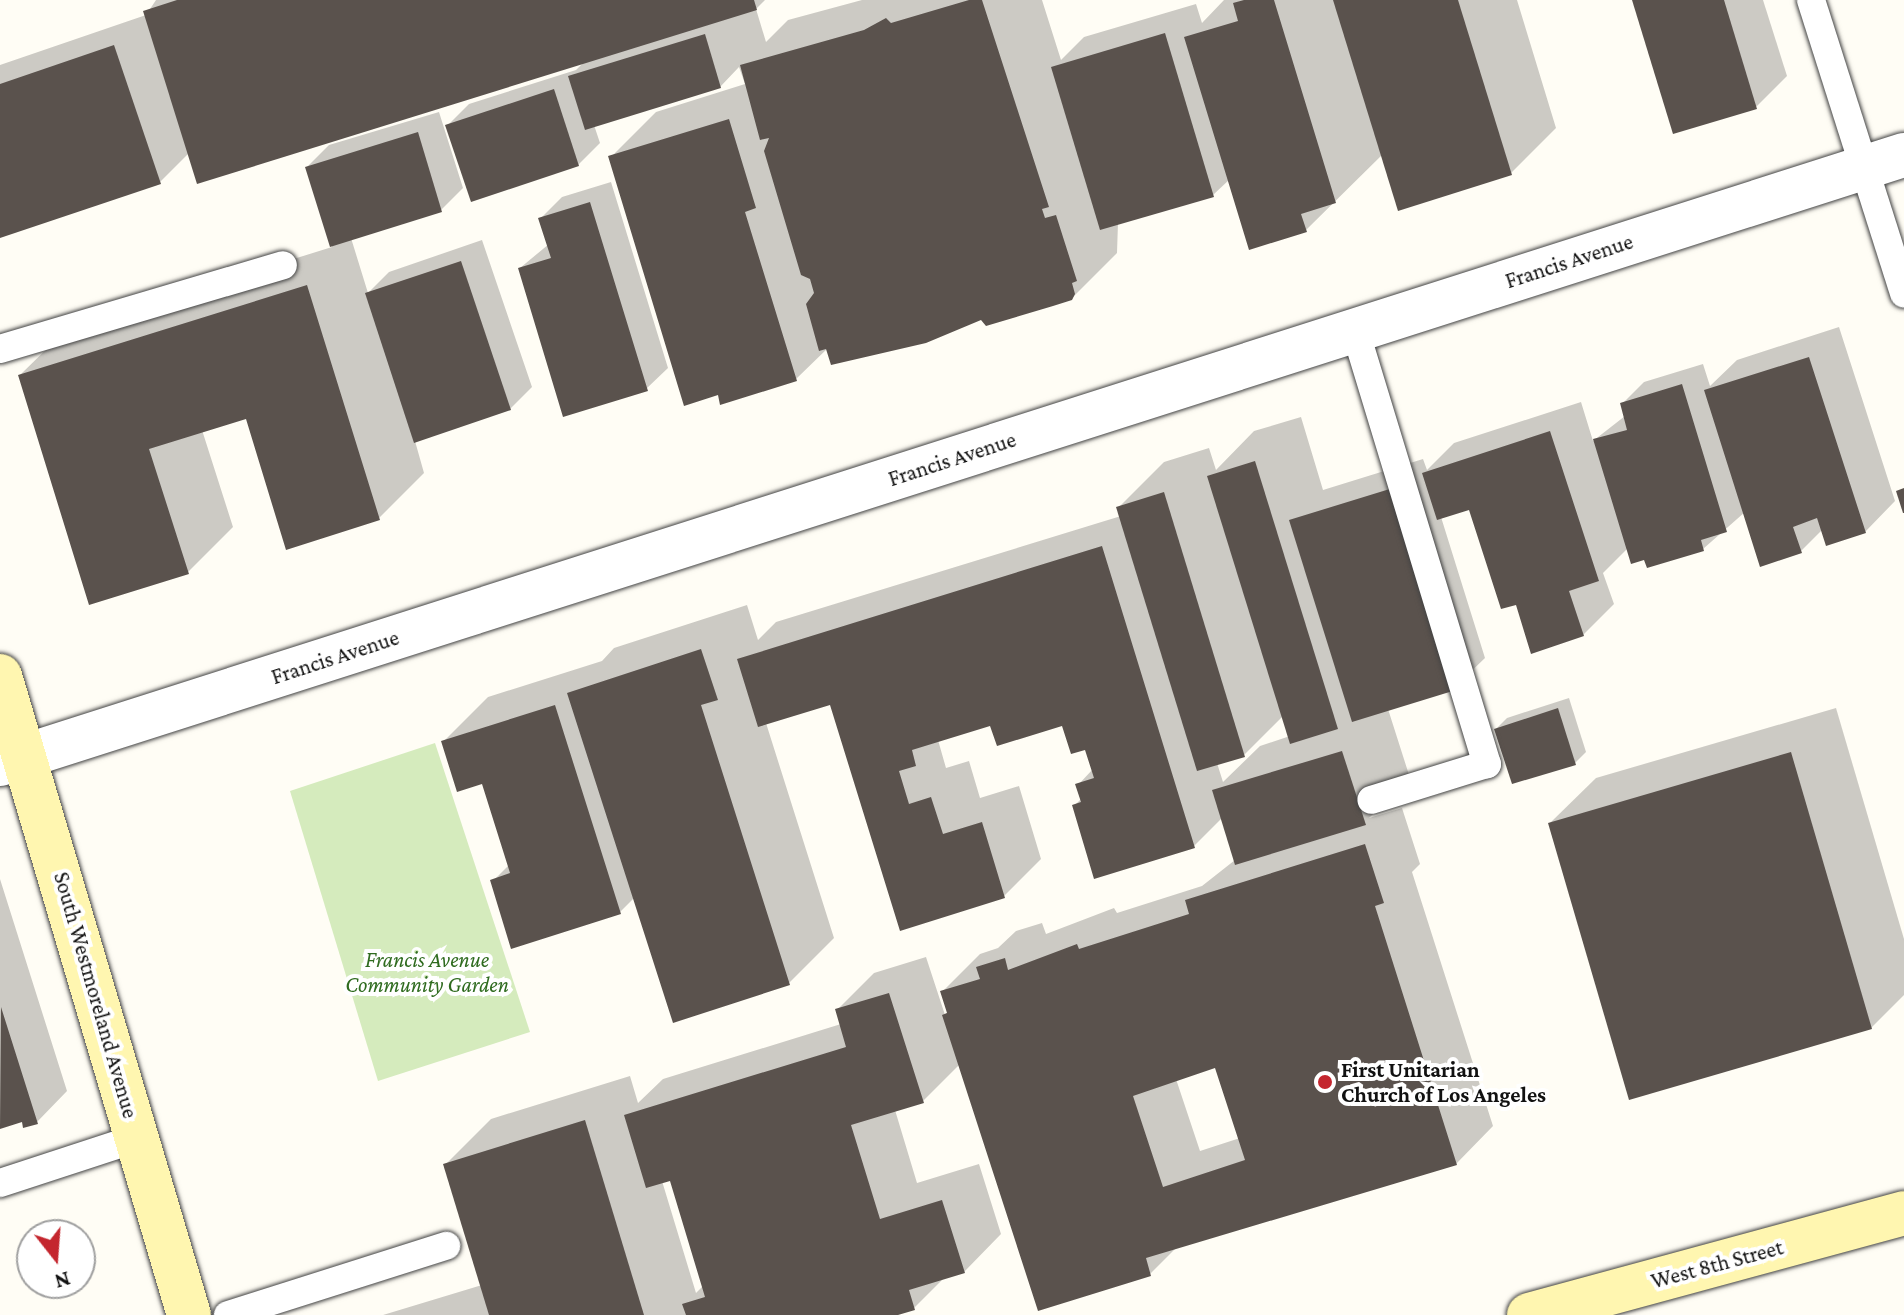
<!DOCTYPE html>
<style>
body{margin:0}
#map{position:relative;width:1904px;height:1315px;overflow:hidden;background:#fffdf5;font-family:"Crimson Pro",serif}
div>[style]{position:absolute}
.green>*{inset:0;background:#d5ebbd}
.shadow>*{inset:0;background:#0003}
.building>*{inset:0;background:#5a524d}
.roads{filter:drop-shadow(0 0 2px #444) drop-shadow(0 0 2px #444)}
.lane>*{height:28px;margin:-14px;padding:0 14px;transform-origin:14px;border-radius:14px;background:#fff}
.street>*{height:44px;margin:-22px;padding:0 22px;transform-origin:22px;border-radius:22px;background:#fff}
.secondary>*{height:44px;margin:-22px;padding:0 22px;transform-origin:22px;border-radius:22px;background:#fff6b0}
.dots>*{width:22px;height:22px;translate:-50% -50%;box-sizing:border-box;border:4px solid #fff;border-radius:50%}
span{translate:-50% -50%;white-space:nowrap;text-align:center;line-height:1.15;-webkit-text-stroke:8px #fff;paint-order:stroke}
.street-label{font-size:22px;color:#111}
.park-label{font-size:22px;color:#2f6b1f;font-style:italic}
.poi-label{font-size:22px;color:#111;font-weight:700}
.left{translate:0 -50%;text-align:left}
.north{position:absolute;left:16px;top:1219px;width:80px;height:80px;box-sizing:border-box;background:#fff;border:2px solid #a0a0a0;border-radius:50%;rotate:163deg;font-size:22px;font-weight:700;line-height:32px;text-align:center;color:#111}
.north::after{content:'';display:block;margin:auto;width:28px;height:36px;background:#c4262e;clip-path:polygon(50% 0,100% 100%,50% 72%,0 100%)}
</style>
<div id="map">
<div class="green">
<i style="clip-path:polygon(435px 743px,530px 1032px,378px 1081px,290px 791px)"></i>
</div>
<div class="shadow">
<i style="clip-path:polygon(156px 0,765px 0,756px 9px,766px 42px,788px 20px,862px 0,1042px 0,1061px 60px,1084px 37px,1196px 4px,1202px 23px,1224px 0,1517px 0,1556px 128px,1511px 173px,1383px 154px,1306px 230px,1230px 179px,1213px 195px,1118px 223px,1117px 253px,1071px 299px,828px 348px,796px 379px,611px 157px,656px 112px,745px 84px,739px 67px,720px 87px,594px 125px,600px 143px,578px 165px,448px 125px,469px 104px,576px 70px,585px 61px,189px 153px,160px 182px,0 236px,0 65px,146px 15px)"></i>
<i style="clip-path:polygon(1634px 0,1763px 0,1787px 76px,1756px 107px)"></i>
<i style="clip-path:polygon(439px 112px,463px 188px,441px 210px,351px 238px,368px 293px,389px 272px,482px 240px,532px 387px,510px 409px,415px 441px,424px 473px,379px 518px,248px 416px,202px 430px,233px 527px,188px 572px,20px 375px,66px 330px,332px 247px,307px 167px,329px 145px)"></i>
<i style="clip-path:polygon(611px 182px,668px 368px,646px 389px,520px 268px,549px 244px,540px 219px,562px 197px)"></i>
<i style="clip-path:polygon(evenodd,1839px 327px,1895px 501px,1865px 532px,1823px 529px,1801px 551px,1745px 512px,1703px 549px,1646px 557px,1628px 548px,1603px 573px,1614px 604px,1583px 635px,1517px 602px,1470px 507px,1441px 517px,1485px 658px,1454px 688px,1388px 709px,1410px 778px,1369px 818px,1402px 808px,1420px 864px,1412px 872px,1493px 1126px,1456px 1164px,1178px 1246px,1150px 1274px,960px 1064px,923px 1101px,895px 1110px,917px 1183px,979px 1164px,1001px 1234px,964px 1272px,945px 1277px,914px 1308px,891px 1315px,383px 1315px,482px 1285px,446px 1164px,491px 1119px,630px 1076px,638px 1103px,663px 1079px,841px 1024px,837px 1010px,874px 973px,926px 957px,945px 1015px,949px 1011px,943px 991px,980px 954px,998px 948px,1016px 931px,1042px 923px,1046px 934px,1114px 908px,1117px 913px,1202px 886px,1235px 860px,1222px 818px,1194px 846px,1074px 806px,1082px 798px,1078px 785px,1093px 769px,1087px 747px,1063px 723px,991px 724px,938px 740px,946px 768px,969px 761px,980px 798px,1019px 786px,1041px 859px,1004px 896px,901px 929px,831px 702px,766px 723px,834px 938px,789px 983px,635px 897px,620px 912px,493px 881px,510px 864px,484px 782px,443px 742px,488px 697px,602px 661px,614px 648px,747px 605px,758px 640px,776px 622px,1121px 516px,1118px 508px,1164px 462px,1209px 448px,1216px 470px,1254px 431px,1301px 417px,1323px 490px,1423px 459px,1427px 470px,1454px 443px,1581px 402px,1593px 441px,1625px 416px,1622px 404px,1644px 382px,1703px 364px,1710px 386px,1737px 360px,1839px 327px,1283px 716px,1290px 736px,1260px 746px,1223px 782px,1217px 763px,1244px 755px,1283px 716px,1839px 327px,1216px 1066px,1240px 1138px,1200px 1151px,1176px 1079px,1216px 1066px,1839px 327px,671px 1178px,704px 1285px,696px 1293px,662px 1181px,671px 1178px)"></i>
<i style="clip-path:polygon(1569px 698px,1586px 752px,1575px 763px,1496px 729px,1507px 718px)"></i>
<i style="clip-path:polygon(1836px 708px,1904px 939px,1904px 995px,1871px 1028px,1550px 823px,1596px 778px)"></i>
<i style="clip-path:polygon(0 879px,67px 1091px,37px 1122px,23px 1119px,0 1127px)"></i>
</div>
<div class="building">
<i style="clip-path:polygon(177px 0,754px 0,757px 10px,197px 184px,143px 11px)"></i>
<i style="clip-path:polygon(969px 0,982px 0,1049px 207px,1042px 209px,1045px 218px,1056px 215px,1077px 281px,1072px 283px,1075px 294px,1072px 300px,1053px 306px,986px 326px,981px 320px,926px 343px,831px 365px,826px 349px,819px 351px,806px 304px,814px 293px,810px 279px,801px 275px,764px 151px,769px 138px,760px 140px,740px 65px,864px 30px,886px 18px,891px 23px)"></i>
<i style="clip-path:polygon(1244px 0,1274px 0,1336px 203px,1301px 214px,1307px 232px,1249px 250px,1184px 37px,1238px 21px,1233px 3px)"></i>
<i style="clip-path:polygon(1333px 0,1458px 0,1512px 175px,1398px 211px)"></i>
<i style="clip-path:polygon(1632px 0,1724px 0,1757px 109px,1673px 134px)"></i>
<i style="clip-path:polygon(1165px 33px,1214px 197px,1100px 230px,1051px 67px)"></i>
<i style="clip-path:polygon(705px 34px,721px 88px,585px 130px,568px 76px)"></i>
<i style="clip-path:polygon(114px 45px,161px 184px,0 238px,0 84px)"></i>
<i style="clip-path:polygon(554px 89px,579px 166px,471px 202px,445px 125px)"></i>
<i style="clip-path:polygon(729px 119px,756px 208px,745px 212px,797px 381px,720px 405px,718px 395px,684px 406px,608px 156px)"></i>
<i style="clip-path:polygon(418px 132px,442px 212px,330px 247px,305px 167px)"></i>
<i style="clip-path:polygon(590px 202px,648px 391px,563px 417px,518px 268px,551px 258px,538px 218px)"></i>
<i style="clip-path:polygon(461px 261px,511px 410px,414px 443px,365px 293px)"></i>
<i style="clip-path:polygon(307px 285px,380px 520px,286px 550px,246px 419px,149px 449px,189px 574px,89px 605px,18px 375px)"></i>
<i style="clip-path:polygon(1809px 357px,1866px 533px,1826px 546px,1817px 518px,1793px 527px,1802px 553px,1760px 567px,1704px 390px)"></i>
<i style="clip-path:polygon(1682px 384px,1727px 532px,1701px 540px,1704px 551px,1647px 568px,1644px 560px,1631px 564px,1593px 439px,1627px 430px,1620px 403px)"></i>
<i style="clip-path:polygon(1550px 431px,1599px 581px,1569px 591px,1584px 636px,1531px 654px,1516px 605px,1501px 609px,1469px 510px,1437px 520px,1422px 473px)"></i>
<i style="clip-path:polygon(1255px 461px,1338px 729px,1290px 744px,1207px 476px)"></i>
<i style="clip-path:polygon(1393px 488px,1456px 690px,1352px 722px,1289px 520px)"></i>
<i style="clip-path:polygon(1904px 488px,1904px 513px,1903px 513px,1896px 491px)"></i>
<i style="clip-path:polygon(1164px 492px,1245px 757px,1197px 771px,1116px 507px)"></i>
<i style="clip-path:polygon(1102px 546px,1195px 848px,1094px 879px,1072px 805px,1081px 802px,1075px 784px,1094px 778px,1085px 750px,1071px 754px,1062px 726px,997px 746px,990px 726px,912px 750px,916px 766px,899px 771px,909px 804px,931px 797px,943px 834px,982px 822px,1005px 898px,900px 931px,830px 705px,758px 727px,737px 659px)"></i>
<i style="clip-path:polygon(701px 649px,718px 700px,701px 705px,790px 985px,673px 1023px,567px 693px)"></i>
<i style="clip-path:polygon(555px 705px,621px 914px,511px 949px,490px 880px,510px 873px,482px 784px,457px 792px,441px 741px)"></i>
<i style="clip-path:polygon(1558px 708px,1576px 765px,1512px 784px,1494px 729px)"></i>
<i style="clip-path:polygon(1342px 751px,1366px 825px,1235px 865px,1212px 790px)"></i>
<i style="clip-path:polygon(1791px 752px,1872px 1029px,1629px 1100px,1548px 823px)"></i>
<i style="clip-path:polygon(evenodd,1365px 844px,1384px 903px,1375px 906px,1457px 1165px,1146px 1258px,1151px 1276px,1038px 1311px,942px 1015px,947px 1013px,940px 991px,980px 979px,976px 967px,1005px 958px,1008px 970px,1077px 944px,1079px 949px,1189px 914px,1185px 900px,1365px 844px,1215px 1068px,1245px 1160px,1163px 1187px,1133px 1096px,1215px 1068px)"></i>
<i style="clip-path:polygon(889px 993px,924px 1103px,851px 1125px,880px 1219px,942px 1200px,965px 1273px,909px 1290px,915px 1310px,898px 1315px,686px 1315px,682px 1304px,705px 1297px,670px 1181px,646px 1188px,624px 1115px,846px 1047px,835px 1009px)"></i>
<i style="clip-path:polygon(1px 1007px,38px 1124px,23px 1128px,22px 1122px,0 1129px)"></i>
<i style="clip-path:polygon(585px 1120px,644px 1315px,489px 1315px,443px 1164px)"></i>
</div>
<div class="roads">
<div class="lane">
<i style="left:1811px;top:0;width:308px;rotate:72.4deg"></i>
<i style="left:1355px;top:330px;width:454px;rotate:73.1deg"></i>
<i style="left:1487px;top:764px;width:121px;rotate:162.8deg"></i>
<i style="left:0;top:349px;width:295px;rotate:-16.5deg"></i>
<i style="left:0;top:1183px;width:145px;rotate:-18.1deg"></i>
<i style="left:228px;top:1315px;width:229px;rotate:-17.6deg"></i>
</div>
<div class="street">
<i style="left:0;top:764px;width:1999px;rotate:-17.74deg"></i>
</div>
<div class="secondary">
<i style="left:0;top:676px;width:666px;rotate:73.52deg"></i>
<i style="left:1529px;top:1315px;width:389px;rotate:-15.2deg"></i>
</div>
</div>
<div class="dots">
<i style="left:1325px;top:1082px;background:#c4262e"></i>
</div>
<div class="street-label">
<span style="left:1569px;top:261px;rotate:-18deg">Francis Avenue</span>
<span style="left:952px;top:459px;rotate:-18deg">Francis Avenue</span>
<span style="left:335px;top:657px;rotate:-18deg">Francis Avenue</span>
<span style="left:96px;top:995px;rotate:74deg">South Westmoreland Avenue</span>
<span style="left:1717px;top:1264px;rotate:-15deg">West 8th Street</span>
</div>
<div class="park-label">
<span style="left:427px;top:972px">Francis Avenue<br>Community Garden</span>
</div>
<div class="poi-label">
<span class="left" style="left:1341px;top:1082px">First Unitarian<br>Church of Los Angeles</span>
</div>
<div class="north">N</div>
</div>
